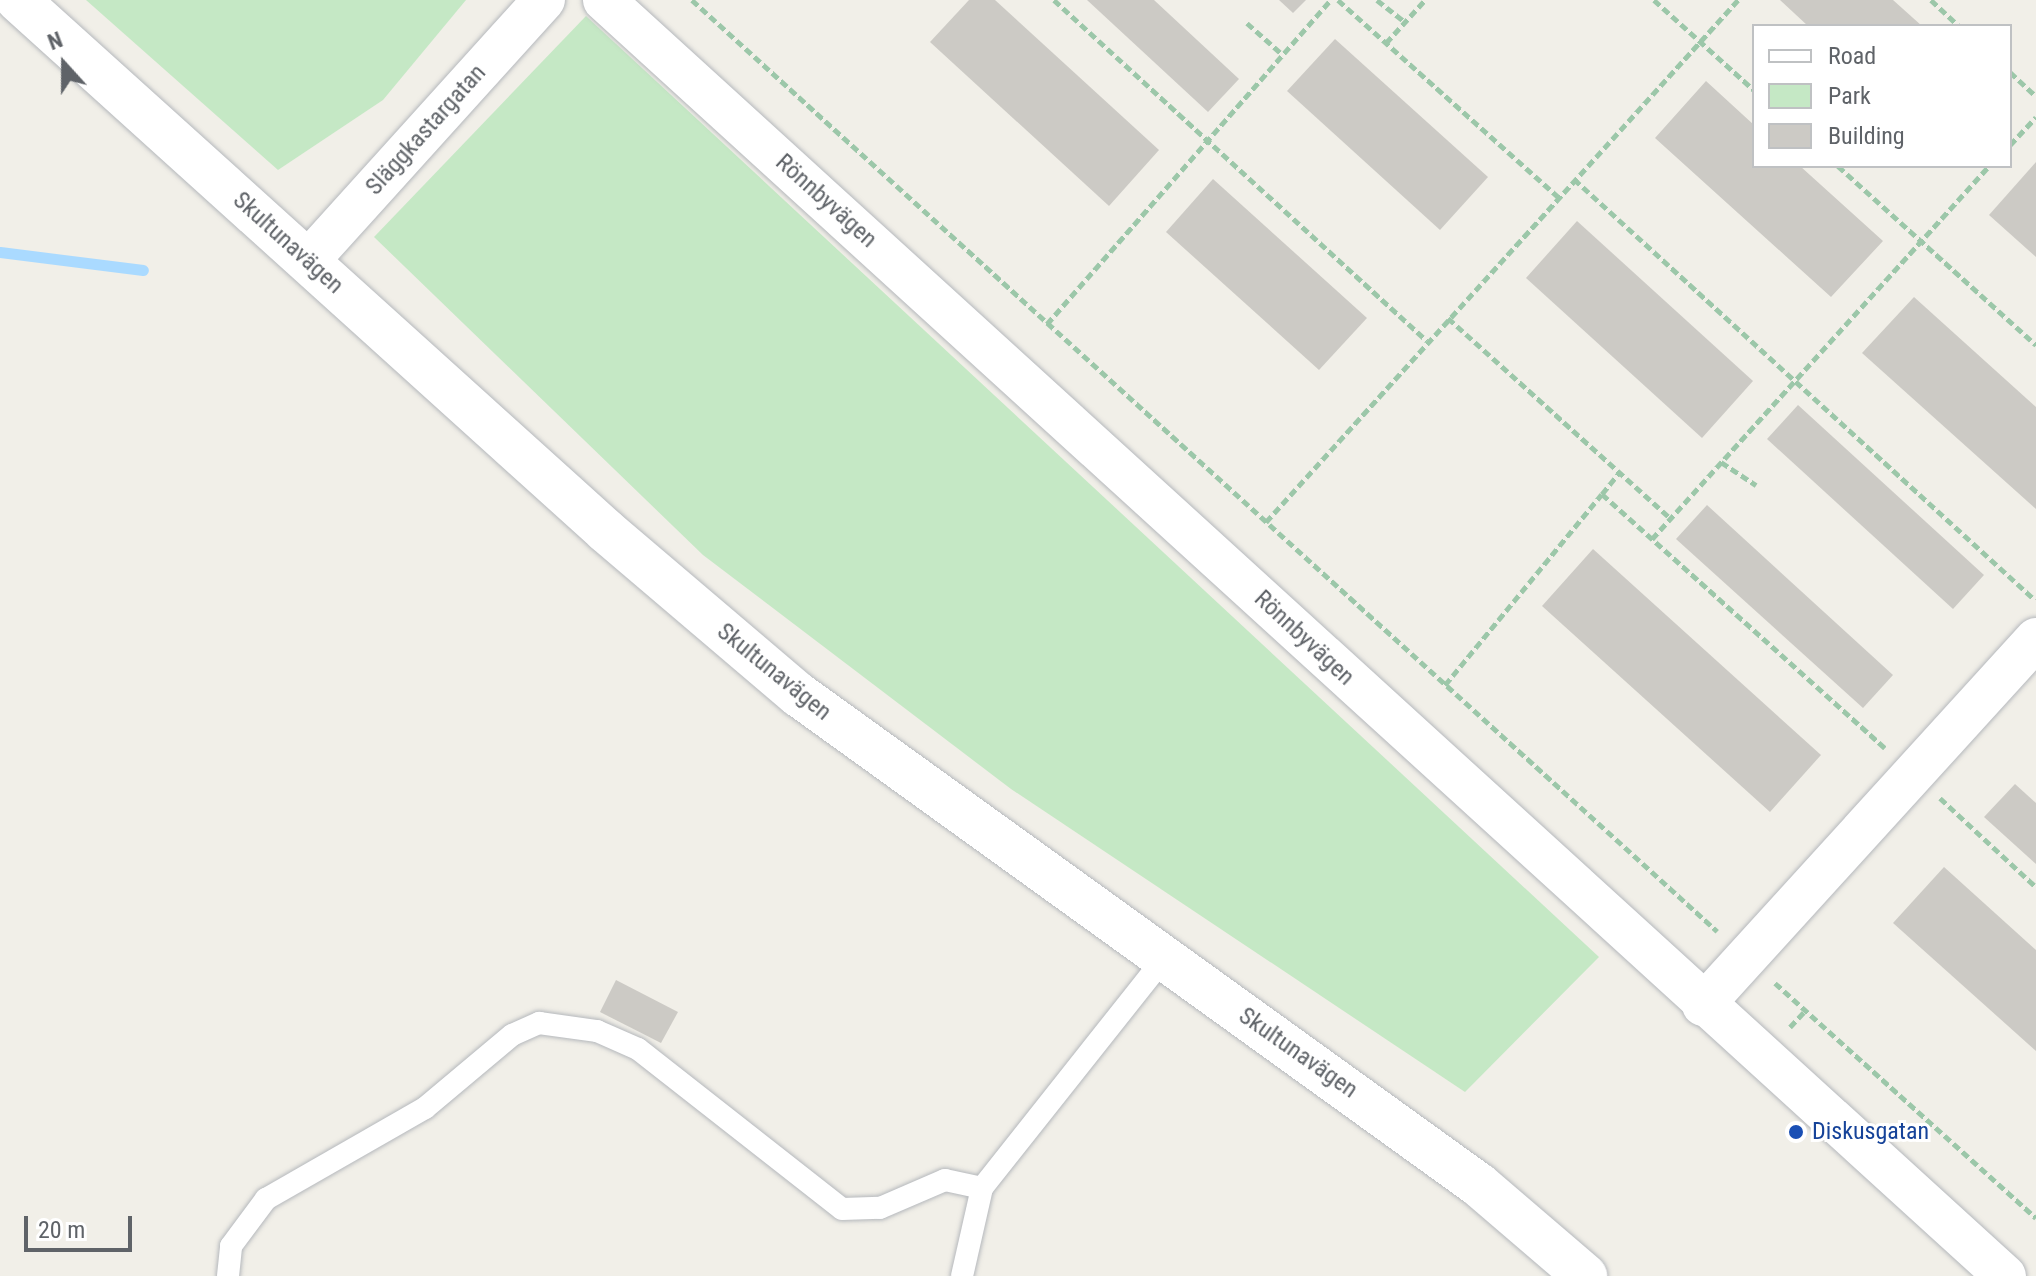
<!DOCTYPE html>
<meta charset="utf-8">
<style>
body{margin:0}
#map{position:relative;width:2036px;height:1276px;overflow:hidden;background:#f1efe8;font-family:"Roboto Condensed",sans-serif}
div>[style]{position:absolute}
.green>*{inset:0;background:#c5e8c5}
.stream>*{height:11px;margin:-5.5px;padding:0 5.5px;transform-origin:5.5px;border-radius:5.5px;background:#aadaff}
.building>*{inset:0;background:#cccac5}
.path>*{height:5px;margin-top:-2.5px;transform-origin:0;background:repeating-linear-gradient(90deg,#9cc7a9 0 8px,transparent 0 12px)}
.roads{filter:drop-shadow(0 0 2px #b5b8bc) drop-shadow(0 0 2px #b5b8bc)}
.lane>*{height:22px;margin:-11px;padding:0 11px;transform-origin:11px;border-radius:11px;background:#fff}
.street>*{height:42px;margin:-21px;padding:0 21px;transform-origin:21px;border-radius:21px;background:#fff}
.secondary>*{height:44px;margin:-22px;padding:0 22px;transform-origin:22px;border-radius:22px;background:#fff}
.dots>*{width:22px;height:22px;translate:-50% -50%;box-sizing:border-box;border:4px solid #fff;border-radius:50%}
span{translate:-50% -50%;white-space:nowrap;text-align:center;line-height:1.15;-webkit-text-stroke:6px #fff;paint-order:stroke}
.street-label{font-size:24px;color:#5f6368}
.transit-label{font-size:24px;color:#164399}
.left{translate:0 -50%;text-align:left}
.legend{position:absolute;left:1752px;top:24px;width:260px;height:144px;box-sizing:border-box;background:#fff;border:2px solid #bfc1c3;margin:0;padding:10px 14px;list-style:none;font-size:24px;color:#5f6368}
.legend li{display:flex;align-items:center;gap:16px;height:40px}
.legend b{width:40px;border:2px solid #bfc1c3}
.north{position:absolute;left:24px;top:24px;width:80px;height:80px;-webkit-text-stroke:6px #fff;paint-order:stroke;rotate:339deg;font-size:22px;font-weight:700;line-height:32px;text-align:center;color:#5f6368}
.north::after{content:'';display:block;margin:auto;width:28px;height:36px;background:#5f6368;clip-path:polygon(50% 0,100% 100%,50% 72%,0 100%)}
.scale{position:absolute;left:24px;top:1216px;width:108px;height:36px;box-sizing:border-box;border:4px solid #5f6368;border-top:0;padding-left:10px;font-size:24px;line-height:28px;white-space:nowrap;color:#5f6368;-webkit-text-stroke:6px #fff;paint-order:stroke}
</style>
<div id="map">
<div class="green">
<i style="clip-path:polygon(86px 0,466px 0,383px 100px,278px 170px)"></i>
<i style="clip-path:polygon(586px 16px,1599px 957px,1465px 1092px,1011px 789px,703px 555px,374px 237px)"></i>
</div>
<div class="stream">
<i style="left:0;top:252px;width:144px;rotate:7.2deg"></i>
</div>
<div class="building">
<i style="clip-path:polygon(969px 0,995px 0,1159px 150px,1109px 206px,930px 42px)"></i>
<i style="clip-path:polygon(1087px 0,1154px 0,1239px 79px,1208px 112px)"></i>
<i style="clip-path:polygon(1279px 0,1306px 0,1293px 13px)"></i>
<i style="clip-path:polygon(1780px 0,1893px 0,1922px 26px,1808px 26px)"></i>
<i style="clip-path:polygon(1335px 39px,1488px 177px,1440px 230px,1287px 91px)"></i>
<i style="clip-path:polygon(1706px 81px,1754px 125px,1754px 166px,1800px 166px,1883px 241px,1831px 297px,1655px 138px)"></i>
<i style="clip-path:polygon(2036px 162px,2036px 257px,1989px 215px)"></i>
<i style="clip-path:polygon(1213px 179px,1367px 318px,1319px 370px,1166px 232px)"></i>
<i style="clip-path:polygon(1577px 221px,1753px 381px,1702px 438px,1526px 278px)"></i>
<i style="clip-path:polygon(1914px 297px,2036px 407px,2036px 509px,1862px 353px)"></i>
<i style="clip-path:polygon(1798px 405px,1984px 575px,1953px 609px,1767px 439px)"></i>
<i style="clip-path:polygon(1707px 505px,1893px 675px,1863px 708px,1676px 539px)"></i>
<i style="clip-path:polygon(1593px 549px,1821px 755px,1770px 812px,1542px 606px)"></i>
<i style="clip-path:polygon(2015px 784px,2036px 803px,2036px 864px,1984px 817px)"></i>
<i style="clip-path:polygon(1944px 867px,2036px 950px,2036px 1051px,1893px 923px)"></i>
<i style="clip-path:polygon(616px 980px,678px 1012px,661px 1043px,600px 1012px)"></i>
</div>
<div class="path">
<i style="left:692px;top:0;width:1385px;rotate:42.25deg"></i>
<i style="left:1054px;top:0;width:505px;rotate:42.43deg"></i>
<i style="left:1338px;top:0;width:295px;rotate:41.8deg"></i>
<i style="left:1377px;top:0;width:36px;rotate:38deg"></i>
<i style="left:1654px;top:0;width:135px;rotate:42deg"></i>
<i style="left:1931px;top:0;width:38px;rotate:43deg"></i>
<i style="left:1247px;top:23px;width:48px;rotate:41.6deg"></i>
<i style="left:1386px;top:43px;width:58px;rotate:-47.8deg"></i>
<i style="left:2010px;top:72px;width:35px;rotate:43deg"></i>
<i style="left:2010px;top:145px;width:38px;rotate:-47deg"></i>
<i style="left:1838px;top:166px;width:267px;rotate:42.1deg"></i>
<i style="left:1574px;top:179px;width:624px;rotate:42.4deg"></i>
<i style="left:1448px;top:318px;width:300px;rotate:42deg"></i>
<i style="left:1047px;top:324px;width:431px;rotate:-48.8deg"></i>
<i style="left:1721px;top:462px;width:42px;rotate:33.3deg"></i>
<i style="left:1602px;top:494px;width:27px;rotate:-51deg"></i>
<i style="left:1266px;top:522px;width:704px;rotate:-47.88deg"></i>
<i style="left:1652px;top:539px;width:503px;rotate:-47.9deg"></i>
<i style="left:1445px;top:685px;width:247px;rotate:-50.6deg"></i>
<i style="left:1602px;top:494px;width:380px;rotate:41.9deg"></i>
<i style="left:1940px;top:798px;width:131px;rotate:42.8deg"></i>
<i style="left:1775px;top:983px;width:351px;rotate:42deg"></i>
<i style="left:1790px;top:1027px;width:23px;rotate:-47deg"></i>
</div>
<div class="roads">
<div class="lane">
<i style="left:228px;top:1276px;width:30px;rotate:-84deg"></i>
<i style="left:231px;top:1246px;width:59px;rotate:-53.3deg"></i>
<i style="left:266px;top:1199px;width:183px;rotate:-29.8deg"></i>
<i style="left:425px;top:1108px;width:114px;rotate:-40deg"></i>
<i style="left:512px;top:1035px;width:30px;rotate:-24deg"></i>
<i style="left:539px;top:1023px;width:59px;rotate:7.9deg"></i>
<i style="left:597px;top:1031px;width:45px;rotate:23.7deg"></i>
<i style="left:638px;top:1049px;width:259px;rotate:38.1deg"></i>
<i style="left:842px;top:1209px;width:38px;rotate:-2deg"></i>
<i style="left:880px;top:1208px;width:71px;rotate:-23.3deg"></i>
<i style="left:945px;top:1180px;width:38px;rotate:12deg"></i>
<i style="left:962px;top:1276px;width:90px;rotate:-77.2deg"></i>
<i style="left:982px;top:1188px;width:293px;rotate:-51.6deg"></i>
</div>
<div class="street">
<i style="left:604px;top:0;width:1895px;rotate:42.33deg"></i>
<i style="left:308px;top:261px;width:352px;rotate:-47.9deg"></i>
<i style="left:1703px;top:1005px;width:495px;rotate:-47.7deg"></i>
</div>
<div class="secondary">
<i style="left:18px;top:0;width:792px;rotate:42.08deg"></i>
<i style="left:606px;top:531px;width:253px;rotate:40.4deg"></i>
<i style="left:799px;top:695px;width:838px;rotate:35.78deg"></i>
<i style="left:1479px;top:1185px;width:140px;rotate:40.6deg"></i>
</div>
</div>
<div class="dots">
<i style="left:1796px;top:1132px;background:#1a4fb4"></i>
</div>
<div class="street-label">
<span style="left:426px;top:130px;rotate:-48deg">Släggkastargatan</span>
<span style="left:826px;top:201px;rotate:42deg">Rönnbyvägen</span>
<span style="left:288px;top:243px;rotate:42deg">Skultunavägen</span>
<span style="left:1304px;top:638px;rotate:43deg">Rönnbyvägen</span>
<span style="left:774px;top:672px;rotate:39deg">Skultunavägen</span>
<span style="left:1298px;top:1053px;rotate:35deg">Skultunavägen</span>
</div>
<div class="transit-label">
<span class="left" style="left:1812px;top:1132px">Diskusgatan</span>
</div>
<ul class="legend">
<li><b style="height:10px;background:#fff"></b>Road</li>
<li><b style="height:22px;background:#c5e8c5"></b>Park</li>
<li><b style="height:22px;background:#cccac5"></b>Building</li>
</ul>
<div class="north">N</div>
<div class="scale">20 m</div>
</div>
